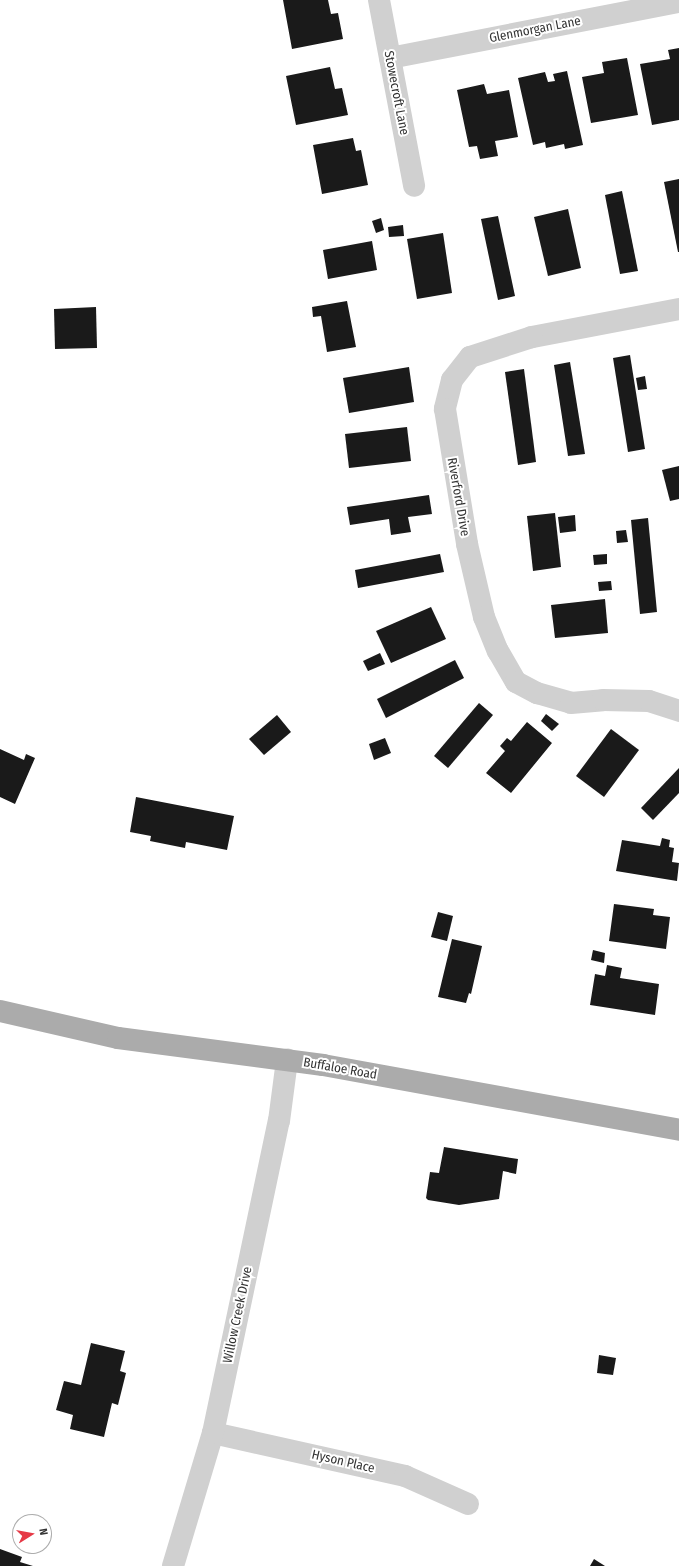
<!DOCTYPE html>
<style>
body{margin:0}
#map{position:relative;width:679px;height:1566px;overflow:hidden;background:#fff;font-family:"Fira Sans Condensed",sans-serif}
div>[style]{position:absolute}
.building>*{inset:0;background:#1a1a1a}
.minor>*{height:22px;margin:-11px;padding:0 11px;transform-origin:11px;border-radius:11px;background:#d0d0d0}
.major>*{height:22px;margin:-11px;padding:0 11px;transform-origin:11px;border-radius:11px;background:#ababab}
span{translate:-50% -50%;white-space:nowrap;text-align:center;line-height:1.15;-webkit-text-stroke:4px #fff;paint-order:stroke}
.street-label{font-size:13px;color:#333}
.north{position:absolute;left:12px;top:1514px;width:40px;height:40px;box-sizing:border-box;background:#fff;border:1px solid #adadad;border-radius:50%;rotate:79deg;font-size:11px;font-weight:700;line-height:16px;text-align:center;color:#333}
.north::after{content:'';display:block;margin:auto;width:14px;height:18px;background:#e63946;clip-path:polygon(50% 0,100% 100%,50% 72%,0 100%)}
</style>
<div id="map">
<div class="building">
<i style="clip-path:polygon(283px 0,328px 0,331px 14px,338px 13px,343px 39px,292px 49px)"></i>
<i style="clip-path:polygon(679px 48px,679px 120px,652px 125px,640px 64px,670px 59px,668px 50px)"></i>
<i style="clip-path:polygon(627px 58px,638px 115px,591px 123px,582px 77px,604px 73px,602px 62px)"></i>
<i style="clip-path:polygon(330px 67px,335px 89px,342px 88px,348px 115px,296px 125px,286px 76px)"></i>
<i style="clip-path:polygon(567px 71px,583px 145px,565px 149px,564px 144px,546px 148px,545px 142px,533px 145px,518px 78px,545px 72px,548px 82px,555px 81px,553px 74px)"></i>
<i style="clip-path:polygon(484px 84px,487px 94px,509px 90px,518px 137px,495px 141px,498px 156px,480px 159px,477px 146px,469px 147px,457px 90px)"></i>
<i style="clip-path:polygon(353px 138px,356px 151px,361px 150px,368px 185px,322px 194px,313px 145px)"></i>
<i style="clip-path:polygon(679px 179px,679px 252px,678px 252px,664px 182px)"></i>
<i style="clip-path:polygon(622px 191px,638px 271px,620px 274px,605px 195px)"></i>
<i style="clip-path:polygon(568px 209px,581px 268px,548px 276px,534px 217px)"></i>
<i style="clip-path:polygon(498px 216px,515px 296px,498px 300px,481px 219px)"></i>
<i style="clip-path:polygon(381px 218px,384px 230px,376px 233px,372px 221px)"></i>
<i style="clip-path:polygon(403px 225px,404px 236px,389px 237px,388px 227px)"></i>
<i style="clip-path:polygon(443px 233px,452px 293px,417px 299px,407px 239px)"></i>
<i style="clip-path:polygon(372px 241px,377px 270px,328px 279px,323px 250px)"></i>
<i style="clip-path:polygon(347px 301px,356px 347px,327px 352px,321px 316px,313px 317px,312px 307px)"></i>
<i style="clip-path:polygon(96px 307px,97px 348px,55px 349px,54px 309px)"></i>
<i style="clip-path:polygon(630px 355px,645px 449px,628px 452px,613px 358px)"></i>
<i style="clip-path:polygon(570px 362px,585px 454px,568px 456px,554px 365px)"></i>
<i style="clip-path:polygon(409px 367px,414px 402px,349px 413px,343px 378px)"></i>
<i style="clip-path:polygon(524px 369px,536px 462px,518px 465px,505px 372px)"></i>
<i style="clip-path:polygon(645px 376px,647px 389px,638px 390px,636px 378px)"></i>
<i style="clip-path:polygon(407px 427px,411px 461px,349px 468px,345px 434px)"></i>
<i style="clip-path:polygon(679px 466px,679px 499px,670px 501px,662px 470px)"></i>
<i style="clip-path:polygon(429px 495px,432px 514px,408px 517px,411px 532px,391px 535px,389px 519px,350px 525px,347px 507px)"></i>
<i style="clip-path:polygon(555px 513px,561px 567px,533px 571px,527px 516px)"></i>
<i style="clip-path:polygon(575px 515px,576px 531px,560px 533px,558px 517px)"></i>
<i style="clip-path:polygon(648px 518px,657px 612px,640px 614px,631px 520px)"></i>
<i style="clip-path:polygon(626px 530px,628px 542px,617px 543px,616px 531px)"></i>
<i style="clip-path:polygon(440px 554px,444px 572px,358px 588px,355px 570px)"></i>
<i style="clip-path:polygon(607px 554px,607px 564px,594px 565px,593px 555px)"></i>
<i style="clip-path:polygon(611px 581px,612px 590px,599px 591px,598px 582px)"></i>
<i style="clip-path:polygon(605px 599px,608px 633px,555px 638px,551px 605px)"></i>
<i style="clip-path:polygon(431px 607px,446px 639px,391px 663px,376px 631px)"></i>
<i style="clip-path:polygon(380px 653px,385px 664px,368px 671px,363px 661px)"></i>
<i style="clip-path:polygon(455px 660px,464px 678px,386px 718px,377px 699px)"></i>
<i style="clip-path:polygon(479px 703px,493px 715px,448px 768px,434px 756px)"></i>
<i style="clip-path:polygon(546px 714px,559px 724px,552px 731px,541px 721px)"></i>
<i style="clip-path:polygon(277px 715px,291px 732px,264px 755px,249px 739px)"></i>
<i style="clip-path:polygon(527px 722px,552px 743px,511px 793px,486px 773px,505px 751px,500px 746px,507px 738px,511px 741px)"></i>
<i style="clip-path:polygon(611px 729px,639px 750px,604px 797px,576px 776px)"></i>
<i style="clip-path:polygon(385px 738px,391px 753px,374px 760px,369px 744px)"></i>
<i style="clip-path:polygon(0 749px,24px 760px,26px 754px,35px 758px,15px 804px,0 797px)"></i>
<i style="clip-path:polygon(679px 768px,679px 793px,653px 820px,641px 808px)"></i>
<i style="clip-path:polygon(136px 797px,234px 816px,227px 850px,186px 842px,185px 848px,150px 841px,151px 836px,130px 832px)"></i>
<i style="clip-path:polygon(662px 838px,670px 840px,669px 847px,674px 848px,672px 862px,679px 863px,677px 881px,616px 871px,622px 840px,660px 846px)"></i>
<i style="clip-path:polygon(614px 904px,654px 909px,653px 915px,670px 917px,666px 949px,609px 941px)"></i>
<i style="clip-path:polygon(438px 912px,453px 916px,447px 941px,431px 937px)"></i>
<i style="clip-path:polygon(452px 939px,482px 946px,471px 994px,469px 993px,466px 1003px,438px 997px)"></i>
<i style="clip-path:polygon(593px 950px,605px 953px,604px 963px,591px 960px)"></i>
<i style="clip-path:polygon(607px 965px,622px 968px,620px 978px,659px 984px,655px 1015px,590px 1005px,595px 974px,605px 976px)"></i>
<i style="clip-path:polygon(444px 1147px,518px 1159px,516px 1174px,503px 1171px,499px 1199px,459px 1205px,428px 1200px,426px 1198px,430px 1172px,439px 1173px)"></i>
<i style="clip-path:polygon(91px 1343px,125px 1351px,120px 1371px,126px 1373px,118px 1405px,112px 1403px,104px 1437px,70px 1429px,73px 1415px,56px 1410px,64px 1381px,81px 1385px)"></i>
<i style="clip-path:polygon(599px 1355px,616px 1358px,613px 1375px,597px 1373px)"></i>
<i style="clip-path:polygon(0 1549px,22px 1557px,20px 1562px,33px 1566px,0 1566px)"></i>
<i style="clip-path:polygon(594px 1559px,605px 1566px,590px 1566px)"></i>
</div>
<div class="minor">
<i style="left:379px;top:0;width:189px;rotate:79.3deg"></i>
<i style="left:390px;top:58px;width:294px;rotate:-11deg"></i>
<i style="left:679px;top:309px;width:150px;rotate:169.2deg"></i>
<i style="left:532px;top:337px;width:65px;rotate:162.1deg"></i>
<i style="left:470px;top:357px;width:29px;rotate:128deg"></i>
<i style="left:452px;top:380px;width:30px;rotate:104deg"></i>
<i style="left:445px;top:409px;width:137px;rotate:80.7deg"></i>
<i style="left:467px;top:544px;width:75px;rotate:76.9deg"></i>
<i style="left:484px;top:617px;width:37px;rotate:68deg"></i>
<i style="left:498px;top:651px;width:36px;rotate:60deg"></i>
<i style="left:516px;top:682px;width:24px;rotate:28deg"></i>
<i style="left:537px;top:693px;width:35px;rotate:16deg"></i>
<i style="left:571px;top:703px;width:32px;rotate:-5deg"></i>
<i style="left:603px;top:700px;width:46px;rotate:1.2deg"></i>
<i style="left:649px;top:701px;width:32px;rotate:18deg"></i>
<i style="left:213px;top:1433px;width:197px;rotate:12.6deg"></i>
<i style="left:405px;top:1476px;width:69px;rotate:24deg"></i>
<i style="left:173px;top:1566px;width:139px;rotate:-73.3deg"></i>
<i style="left:213px;top:1433px;width:319px;rotate:-78.1deg"></i>
<i style="left:279px;top:1121px;width:62px;rotate:-82.5deg"></i>
</div>
<div class="major">
<i style="left:0;top:1011px;width:121px;rotate:12.9deg"></i>
<i style="left:118px;top:1038px;width:207px;rotate:7.5deg"></i>
<i style="left:323px;top:1065px;width:362px;rotate:10.3deg"></i>
</div>
<div class="street-label">
<span style="left:535px;top:30px;rotate:-11deg">Glenmorgan Lane</span>
<span style="left:396px;top:93px;rotate:79deg">Stowecroft Lane</span>
<span style="left:458px;top:497px;rotate:80deg">Riverford Drive</span>
<span style="left:340px;top:1069px;rotate:10deg">Buffaloe Road</span>
<span style="left:238px;top:1315px;rotate:-78deg">Willow Creek Drive</span>
<span style="left:343px;top:1462px;rotate:13deg">Hyson Place</span>
</div>
<div class="north">N</div>
</div>
